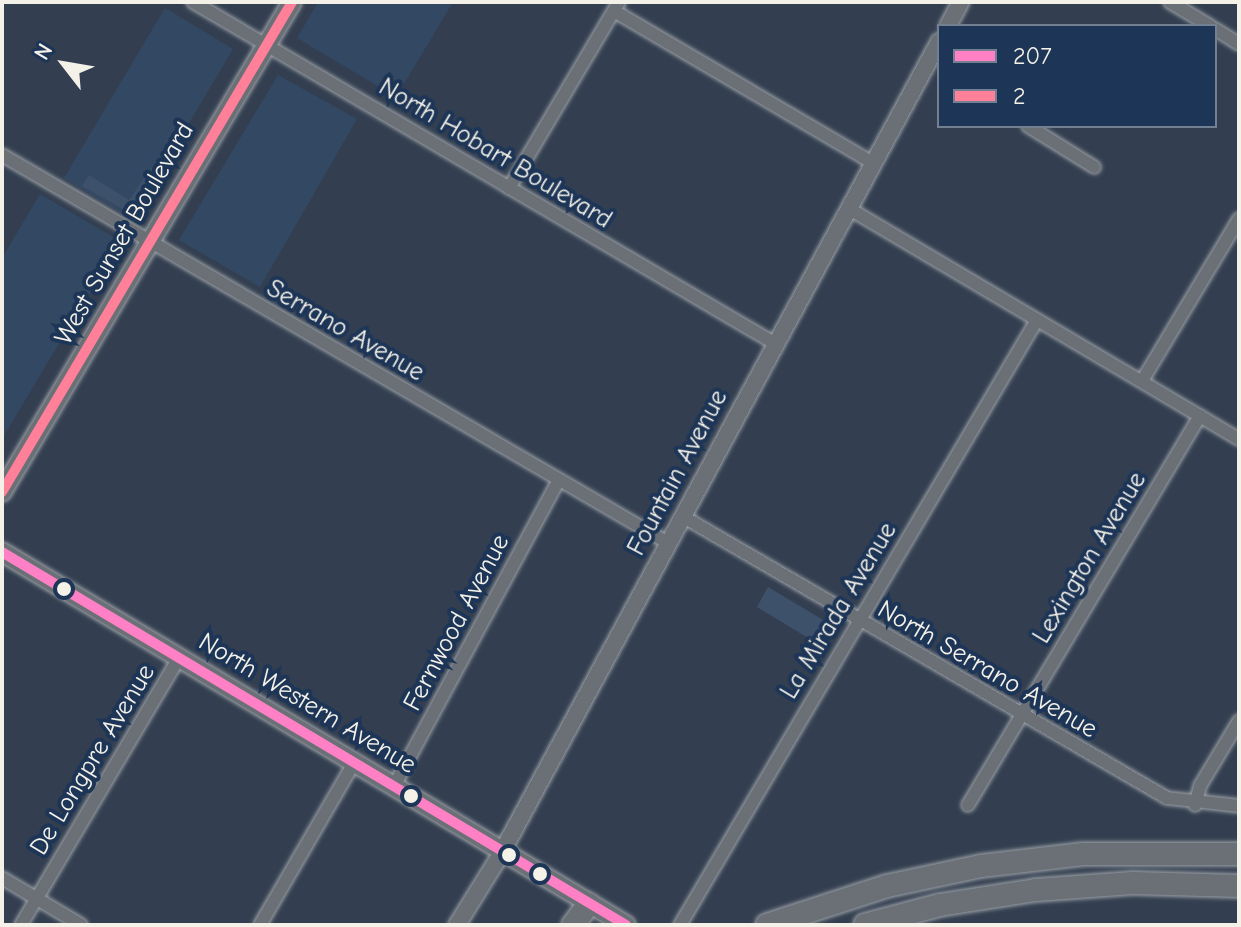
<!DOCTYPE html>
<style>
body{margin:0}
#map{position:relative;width:1241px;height:927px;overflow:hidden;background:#333f50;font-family:"Comic Neue",sans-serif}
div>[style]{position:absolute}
.built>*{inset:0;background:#334863}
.green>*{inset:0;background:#3e516b}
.roads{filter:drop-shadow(0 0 2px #9ba0a6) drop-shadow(0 0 2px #9ba0a6)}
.street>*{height:12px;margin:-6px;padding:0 6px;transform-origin:6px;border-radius:6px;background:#6b7077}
.secondary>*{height:16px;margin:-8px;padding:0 8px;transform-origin:8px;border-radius:8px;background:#6b7077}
.primary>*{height:18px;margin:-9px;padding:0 9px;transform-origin:9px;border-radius:9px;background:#6b7077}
.highway>*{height:22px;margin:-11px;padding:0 11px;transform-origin:11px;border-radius:11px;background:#6b7077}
.bus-1>*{height:10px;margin:-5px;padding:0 5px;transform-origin:5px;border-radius:5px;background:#ff80c5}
.bus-2>*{height:10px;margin:-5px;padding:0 5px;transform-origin:5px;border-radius:5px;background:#ff8098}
.dots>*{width:22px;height:22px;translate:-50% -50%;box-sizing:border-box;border:4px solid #1d3557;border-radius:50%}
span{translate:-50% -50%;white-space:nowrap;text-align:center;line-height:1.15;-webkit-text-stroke:8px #1d3557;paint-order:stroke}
.street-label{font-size:26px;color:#f4f1e8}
.frame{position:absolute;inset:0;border:4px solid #f4f1e8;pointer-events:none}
.legend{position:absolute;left:937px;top:24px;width:280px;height:104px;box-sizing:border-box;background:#1d3557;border:2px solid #738091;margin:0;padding:10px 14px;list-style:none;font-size:24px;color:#f4f1e8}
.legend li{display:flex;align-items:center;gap:16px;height:40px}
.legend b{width:40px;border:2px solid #738091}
.north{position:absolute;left:24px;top:24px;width:80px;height:80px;-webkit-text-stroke:6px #1d3557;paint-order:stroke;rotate:301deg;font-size:22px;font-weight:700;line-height:32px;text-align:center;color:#f4f1e8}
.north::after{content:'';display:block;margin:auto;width:28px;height:36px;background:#f4f1e8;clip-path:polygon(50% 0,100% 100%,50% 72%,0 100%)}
</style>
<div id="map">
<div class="built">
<i style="clip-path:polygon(318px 2px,453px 2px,396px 97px,297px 38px)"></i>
<i style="clip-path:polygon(165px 8px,233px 49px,132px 219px,64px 178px)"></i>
<i style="clip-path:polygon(278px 75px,357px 119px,260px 287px,179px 240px)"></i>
<i style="clip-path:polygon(40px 194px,120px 241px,2px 439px,2px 258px)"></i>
</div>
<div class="green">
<i style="clip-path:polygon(157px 160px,164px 164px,133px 215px,82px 186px,89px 175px,129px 200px)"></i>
<i style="clip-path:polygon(768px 587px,835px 627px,823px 647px,757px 607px)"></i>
</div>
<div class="roads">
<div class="street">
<i style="left:193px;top:2px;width:674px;rotate:30.41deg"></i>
<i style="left:1170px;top:2px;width:47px;rotate:31deg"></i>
<i style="left:614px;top:11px;width:300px;rotate:30.4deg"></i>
<i style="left:1215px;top:29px;width:28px;rotate:32deg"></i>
<i style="left:1028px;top:126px;width:78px;rotate:31.8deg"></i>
<i style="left:2px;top:155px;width:771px;rotate:30.22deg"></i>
<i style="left:509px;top:188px;width:216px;rotate:-59.4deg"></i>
<i style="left:848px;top:208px;width:454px;rotate:30.6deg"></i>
<i style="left:1142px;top:381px;width:189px;rotate:-59.1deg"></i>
<i style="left:682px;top:516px;width:561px;rotate:30.18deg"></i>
<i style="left:1167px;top:798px;width:72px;rotate:6.3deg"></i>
<i style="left:394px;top:786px;width:348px;rotate:-61.7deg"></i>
<i style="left:968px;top:805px;width:453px;rotate:-59.2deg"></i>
<i style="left:1195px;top:805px;width:20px;rotate:-75deg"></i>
<i style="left:1200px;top:786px;width:76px;rotate:-59deg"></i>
<i style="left:2px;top:878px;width:92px;rotate:30.7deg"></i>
<i style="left:21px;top:925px;width:310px;rotate:-59.4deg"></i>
<i style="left:260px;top:925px;width:187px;rotate:-59.9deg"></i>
<i style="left:680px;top:925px;width:702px;rotate:-59.46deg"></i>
</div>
<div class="secondary">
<i style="left:948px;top:26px;width:27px;rotate:-62deg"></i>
<i style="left:457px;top:925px;width:84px;rotate:-58.2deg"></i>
<i style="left:501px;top:854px;width:923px;rotate:-61.66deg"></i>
</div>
<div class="primary">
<i style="left:2px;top:492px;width:569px;rotate:-59.38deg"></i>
<i style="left:2px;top:552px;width:727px;rotate:30.87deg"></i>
</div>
<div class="highway">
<i style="left:573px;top:925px;width:26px;rotate:-53deg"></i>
<i style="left:767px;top:925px;width:126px;rotate:-18deg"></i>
<i style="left:887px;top:886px;width:96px;rotate:-12deg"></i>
<i style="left:981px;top:866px;width:103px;rotate:-6.7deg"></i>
<i style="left:1083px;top:854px;width:156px"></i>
<i style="left:865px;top:925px;width:78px;rotate:-14.9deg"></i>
<i style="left:940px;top:905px;width:97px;rotate:-8.9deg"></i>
<i style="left:1036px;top:890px;width:97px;rotate:-4.1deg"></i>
<i style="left:1133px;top:883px;width:106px;rotate:1.6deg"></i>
</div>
</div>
<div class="bus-1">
<i style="left:2px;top:552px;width:727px;rotate:30.87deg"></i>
</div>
<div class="bus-2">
<i style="left:2px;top:492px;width:569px;rotate:-59.38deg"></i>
</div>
<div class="dots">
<i style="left:64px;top:589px;background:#f4f1e8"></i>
<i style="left:411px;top:796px;background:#f4f1e8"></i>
<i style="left:509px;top:855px;background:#f4f1e8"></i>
<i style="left:540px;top:874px;background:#f4f1e8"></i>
</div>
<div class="street-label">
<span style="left:495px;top:154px;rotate:31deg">North Hobart Boulevard</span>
<span style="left:125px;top:234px;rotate:-60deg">West Sunset Boulevard</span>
<span style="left:345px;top:331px;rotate:30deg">Serrano Avenue</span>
<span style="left:678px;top:473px;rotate:-62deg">Fountain Avenue</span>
<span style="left:1090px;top:558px;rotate:-59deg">Lexington Avenue</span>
<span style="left:839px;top:611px;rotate:-59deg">La Mirada Avenue</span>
<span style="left:457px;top:623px;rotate:-62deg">Fernwood Avenue</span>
<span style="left:987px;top:670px;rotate:30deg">North Serrano Avenue</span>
<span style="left:307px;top:704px;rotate:31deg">North Western Avenue</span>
<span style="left:93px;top:760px;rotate:-59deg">De Longpre Avenue</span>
</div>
<div class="frame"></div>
<ul class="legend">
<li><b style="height:10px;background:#ff80c5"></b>207</li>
<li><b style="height:10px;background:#ff8098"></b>2</li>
</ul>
<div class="north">N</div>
</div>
